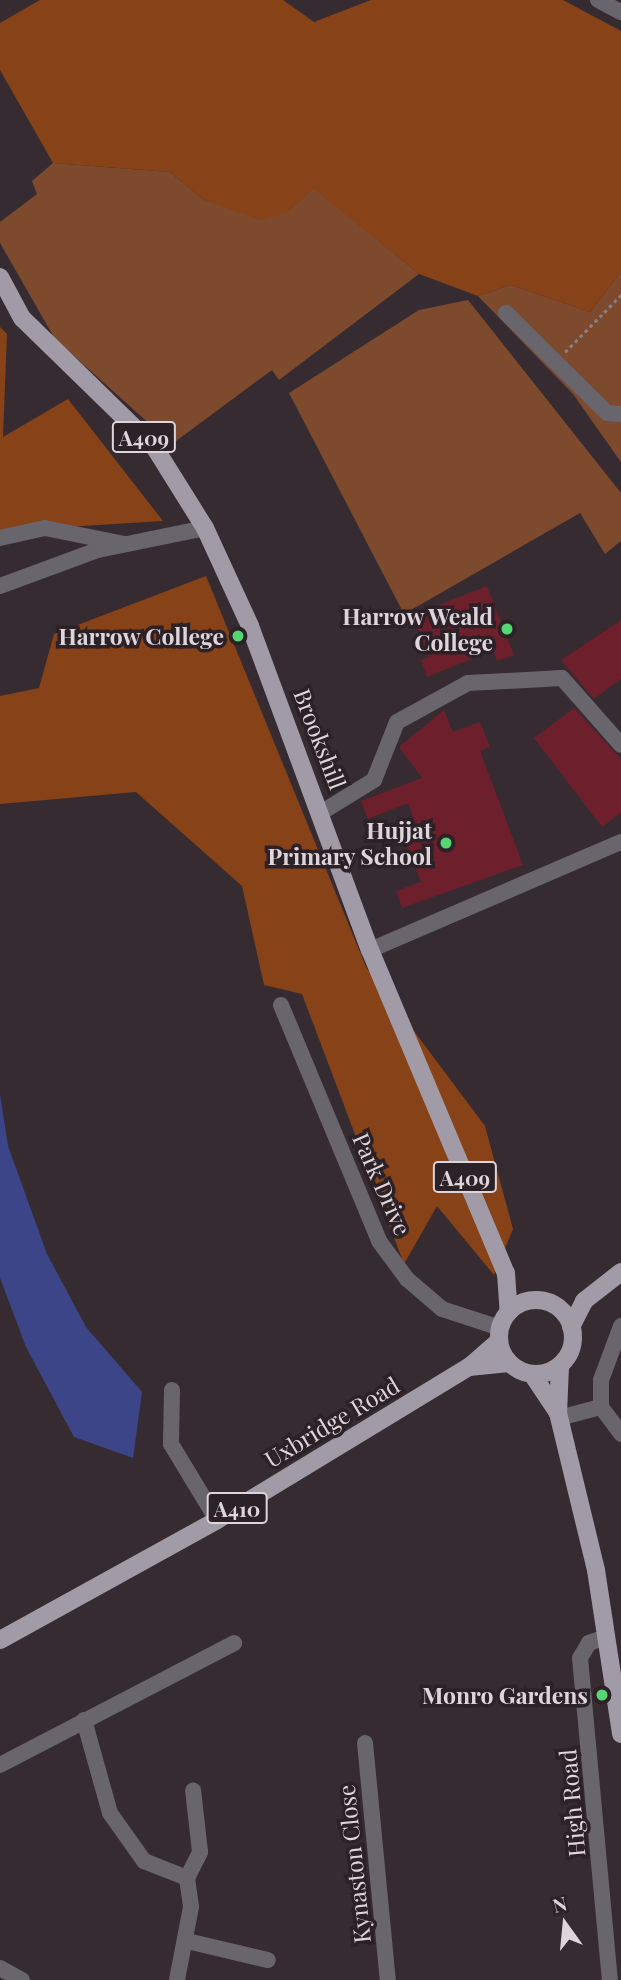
<!DOCTYPE html>
<style>
body{margin:0}
#map{position:relative;width:621px;height:1980px;overflow:hidden;background:#372b32;font-family:"Playfair Display",serif}
div>[style]{position:absolute}
.green>*{inset:0;background:#7d4a2e}
.forest>*{inset:0;background:#884217}
.water>*{inset:0;background:#3b4587}
.building>*{inset:0;background:#6d1f2c}
.path>*{height:2.5px;margin-top:-1.25px;transform-origin:0;background:repeating-linear-gradient(90deg,#877d83 0 3.5px,transparent 0 7px)}
.minor>*{height:16px;margin:-8px;padding:0 8px;transform-origin:8px;border-radius:8px;background:#68656c}
.major>*{height:18px;margin:-9px;padding:0 9px;transform-origin:9px;border-radius:9px;background:#a19ba7}
.major>.ring{margin:-9px;padding:0;box-sizing:content-box;background:none;border:18px solid #a19ba7;border-radius:50%}
.dots>*{width:19px;height:19px;translate:-50% -50%;box-sizing:border-box;border:4px solid #2d2128;border-radius:50%}
span{translate:-50% -50%;white-space:nowrap;text-align:center;line-height:1.15;-webkit-text-stroke:7px #2d2128;paint-order:stroke}
.shield-label span{padding:2px 5px;background:#2d2128;border:2px solid;border-radius:5px;-webkit-text-stroke-width:0}
.shield-label{font-size:21px;color:#ddd5da;font-weight:700}
.poi-label{font-size:23px;color:#ddd5da;font-weight:700}
.right{translate:-100% -50%;text-align:right}
.street-label{font-size:23px;color:#ddd5da}
.north{position:absolute;left:530px;top:1889px;width:70px;height:70px;-webkit-text-stroke:5px #2d2128;paint-order:stroke;rotate:345deg;font-size:19px;font-weight:700;line-height:28px;text-align:center;color:#ddd5da}
.north::after{content:'';display:block;margin:auto;width:24px;height:32px;background:#ddd5da;clip-path:polygon(50% 0,100% 100%,50% 72%,0 100%)}
</style>
<div id="map">
<div class="green">
<i style="clip-path:polygon(53px 163px,170px 172px,204px 200px,286px 213px,314px 188px,419px 274px,279px 380px,272px 370px,172px 444px,55px 339px,0 243px,0 222px,37px 194px,32px 181px)"></i>
<i style="clip-path:polygon(621px 272px,621px 462px,573px 394px,478px 296px,511px 285px,590px 312px)"></i>
<i style="clip-path:polygon(468px 300px,621px 493px,621px 541px,605px 554px,580px 513px,404px 614px,289px 393px,419px 310px)"></i>
</div>
<div class="forest">
<i style="clip-path:polygon(40px 0,283px 0,314px 22px,371px 0,563px 0,621px 31px,621px 272px,590px 312px,511px 285px,478px 296px,419px 274px,314px 189px,286px 213px,261px 220px,204px 200px,170px 172px,53px 163px,0 70px,0 23px)"></i>
<i style="clip-path:polygon(0 327px,7px 334px,3px 437px,68px 399px,163px 521px,0 531px)"></i>
<i style="clip-path:polygon(206px 576px,366px 967px,485px 1126px,513px 1229px,494px 1275px,437px 1206px,404px 1264px,302px 994px,264px 985px,242px 886px,136px 792px,0 804px,0 696px,39px 688px,54px 634px)"></i>
</div>
<div class="water">
<i style="clip-path:polygon(0 1094px,8px 1146px,47px 1254px,86px 1327px,142px 1392px,133px 1458px,74px 1437px,26px 1347px,0 1278px)"></i>
</div>
<div class="building">
<i style="clip-path:polygon(487px 586px,514px 655px,497px 661px,493px 650px,427px 677px,421px 660px,429px 657px,413px 615px)"></i>
<i style="clip-path:polygon(621px 620px,621px 679px,594px 699px,561px 660px)"></i>
<i style="clip-path:polygon(574px 708px,621px 759px,621px 813px,602px 827px,534px 738px)"></i>
<i style="clip-path:polygon(444px 710px,453px 732px,480px 722px,490px 747px,480px 751px,523px 865px,402px 908px,396px 891px,421px 882px,401px 831px,416px 825px,408px 803px,368px 819px,361px 801px,422px 778px,399px 747px)"></i>
</div>
<div class="path">
<i style="left:565px;top:352px;width:80px;rotate:-45.5deg"></i>
</div>
<div class="minor">
<i style="left:598px;top:0;width:26px;rotate:28deg"></i>
<i style="left:506px;top:313px;width:142px;rotate:44.7deg"></i>
<i style="left:607px;top:413px;width:14px;rotate:4deg"></i>
<i style="left:0;top:538px;width:46px;rotate:-12.5deg"></i>
<i style="left:45px;top:528px;width:81px;rotate:11.4deg"></i>
<i style="left:0;top:586px;width:104px;rotate:-20.2deg"></i>
<i style="left:98px;top:550px;width:109px;rotate:-11.6deg"></i>
<i style="left:322px;top:812px;width:61px;rotate:-31.6deg"></i>
<i style="left:374px;top:780px;width:62px;rotate:-68.4deg"></i>
<i style="left:397px;top:722px;width:81px;rotate:-28.8deg"></i>
<i style="left:468px;top:683px;width:94px;rotate:-3deg"></i>
<i style="left:562px;top:678px;width:89px;rotate:48.6deg"></i>
<i style="left:370px;top:950px;width:273px;rotate:-23.3deg"></i>
<i style="left:281px;top:1005px;width:256px;rotate:67.4deg"></i>
<i style="left:379px;top:1241px;width:47px;rotate:53.6deg"></i>
<i style="left:407px;top:1279px;width:46px;rotate:40.6deg"></i>
<i style="left:442px;top:1309px;width:61px;rotate:18.1deg"></i>
<i style="left:621px;top:1326px;width:58px;rotate:110.3deg"></i>
<i style="left:601px;top:1380px;width:27px;rotate:90deg"></i>
<i style="left:601px;top:1407px;width:34px;rotate:53deg"></i>
<i style="left:172px;top:1390px;width:54px;rotate:91.1deg"></i>
<i style="left:171px;top:1444px;width:89px;rotate:58.8deg"></i>
<i style="left:559px;top:1418px;width:43px;rotate:-14.7deg"></i>
<i style="left:606px;top:1637px;width:18px;rotate:161deg"></i>
<i style="left:589px;top:1643px;width:17px;rotate:121deg"></i>
<i style="left:580px;top:1658px;width:323px;rotate:84.7deg"></i>
<i style="left:84px;top:1720px;width:97px;rotate:74.4deg"></i>
<i style="left:110px;top:1813px;width:59px;rotate:54.7deg"></i>
<i style="left:144px;top:1861px;width:46px;rotate:21.6deg"></i>
<i style="left:187px;top:1878px;width:29px;rotate:82deg"></i>
<i style="left:191px;top:1907px;width:74px;rotate:100.9deg"></i>
<i style="left:365px;top:1743px;width:238px;rotate:84.5deg"></i>
<i style="left:0;top:1765px;width:264px;rotate:-27.5deg"></i>
<i style="left:187px;top:1878px;width:29px;rotate:-63deg"></i>
<i style="left:200px;top:1852px;width:62px;rotate:-96.4deg"></i>
<i style="left:187px;top:1941px;width:83px;rotate:13.2deg"></i>
<i style="left:0;top:1968px;width:25px;rotate:29deg"></i>
</div>
<div class="major">
<i style="left:0;top:277px;width:47px;rotate:61.8deg"></i>
<i style="left:22px;top:318px;width:186px;rotate:44.3deg"></i>
<i style="left:155px;top:448px;width:94px;rotate:58deg"></i>
<i style="left:205px;top:528px;width:108px;rotate:65.3deg"></i>
<i style="left:250px;top:626px;width:346px;rotate:69.7deg"></i>
<i style="left:370px;top:950px;width:350px;rotate:67.2deg"></i>
<i style="left:506px;top:1273px;width:39px;rotate:86deg"></i>
<i class="ring" style="left:499px;top:1300px;width:56px;height:56px"></i>
<i style="left:571px;top:1327px;width:29px;rotate:-63deg"></i>
<i style="left:584px;top:1301px;width:47px;rotate:-38.1deg"></i>
<i style="left:560px;top:1366px;width:47px;rotate:92.4deg"></i>
<i style="left:558px;top:1413px;width:162px;rotate:76.4deg"></i>
<i style="left:596px;top:1570px;width:166px;rotate:81.3deg"></i>
<i style="left:469px;top:1367px;width:40px;rotate:-5.7deg"></i>
<i style="left:532px;top:1374px;width:47px;rotate:56.3deg"></i>
<i style="left:0;top:1640px;width:248px;rotate:-28.9deg"></i>
<i style="left:217px;top:1520px;width:295px;rotate:-31.3deg"></i>
<i style="left:469px;top:1367px;width:40px;rotate:-41deg"></i>
</div>
<div class="dots">
<i style="left:507px;top:629px;background:#54d672"></i>
<i style="left:238px;top:636px;background:#54d672"></i>
<i style="left:446px;top:843px;background:#54d672"></i>
<i style="left:602px;top:1695px;background:#54d672"></i>
</div>
<div class="shield-label">
<span style="left:144px;top:437px">A409</span>
<span style="left:465px;top:1177px">A409</span>
<span style="left:237px;top:1508px">A410</span>
</div>
<div class="poi-label">
<span class="right" style="left:493px;top:629px">Harrow Weald<br>College</span>
<span class="right" style="left:224px;top:636px">Harrow College</span>
<span class="right" style="left:432px;top:843px">Hujjat<br>Primary School</span>
<span class="right" style="left:588px;top:1695px">Monro Gardens</span>
</div>
<div class="street-label">
<span style="left:320px;top:739px;rotate:69deg">Brookshill</span>
<span style="left:382px;top:1184px;rotate:66deg">Park Drive</span>
<span style="left:332px;top:1422px;rotate:-31deg">Uxbridge Road</span>
<span style="left:572px;top:1803px;rotate:-95deg">High Road</span>
<span style="left:354px;top:1864px;rotate:-96deg">Kynaston Close</span>
</div>
<div class="north">N</div>
</div>
